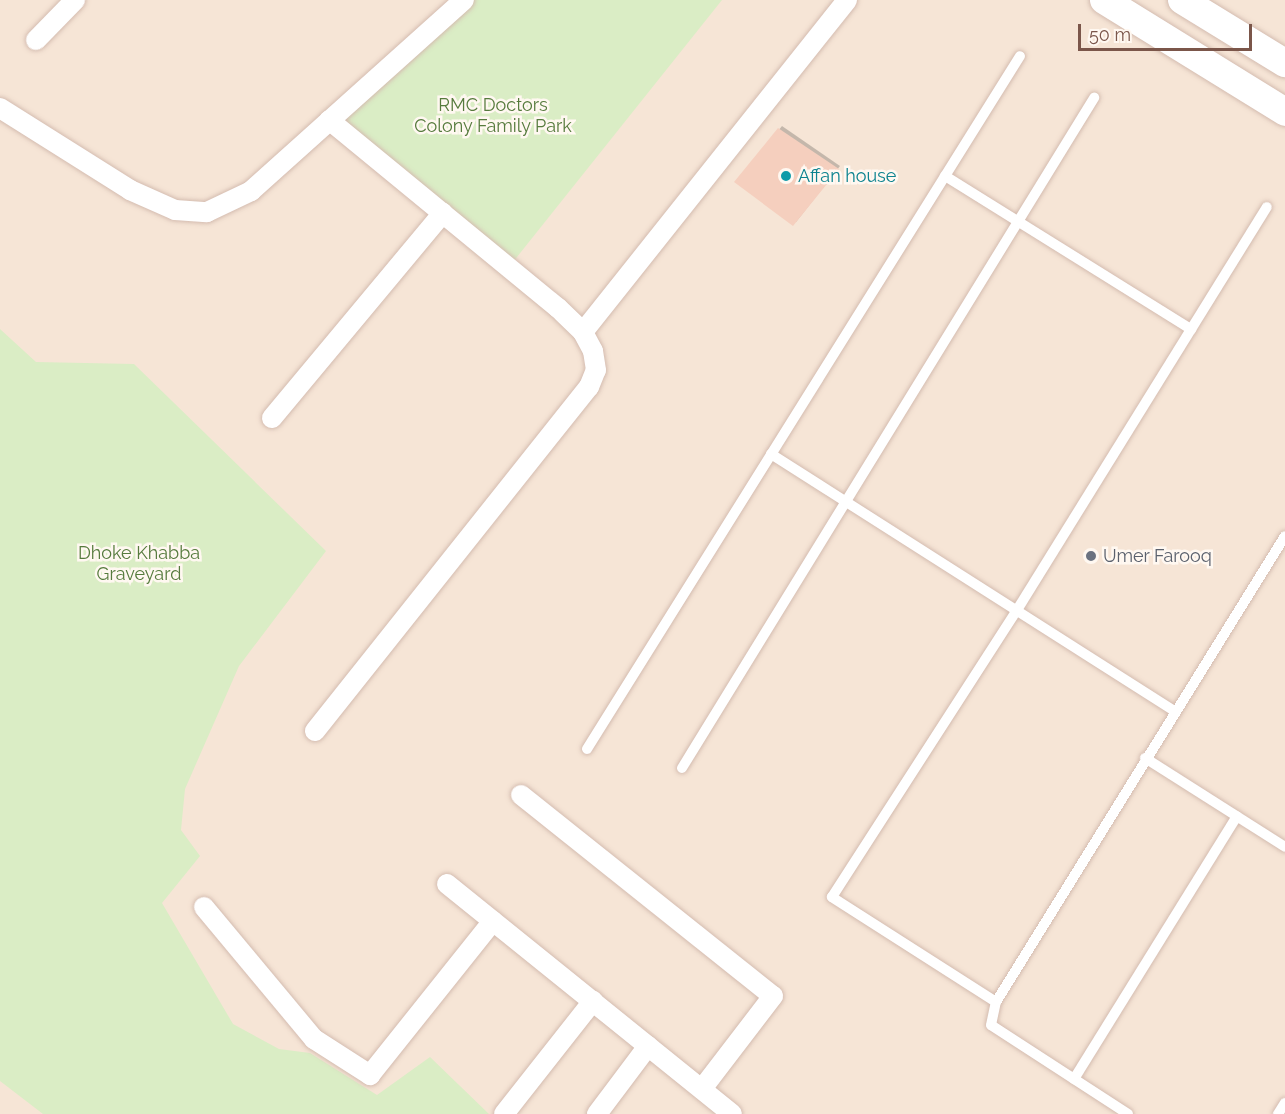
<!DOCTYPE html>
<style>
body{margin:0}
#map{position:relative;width:1285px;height:1114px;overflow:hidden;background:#fef4e9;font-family:Raleway,sans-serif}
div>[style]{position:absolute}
.residential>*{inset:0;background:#f6e5d6}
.green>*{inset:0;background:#daedc5}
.shadow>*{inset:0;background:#0003}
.building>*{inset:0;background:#f5cfbe}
.roads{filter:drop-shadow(0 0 2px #d4bcb0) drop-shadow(0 0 2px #d4bcb0)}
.lane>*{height:10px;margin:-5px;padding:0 5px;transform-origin:5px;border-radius:5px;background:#fff}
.street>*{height:20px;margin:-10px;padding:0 10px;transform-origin:10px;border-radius:10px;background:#fff}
.secondary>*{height:28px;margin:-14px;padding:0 14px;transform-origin:14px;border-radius:14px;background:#fff}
.dots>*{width:16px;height:16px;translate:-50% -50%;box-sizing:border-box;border:3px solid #fff8f1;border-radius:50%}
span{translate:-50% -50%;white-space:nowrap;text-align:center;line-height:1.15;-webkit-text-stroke:5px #fff8f1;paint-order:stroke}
.park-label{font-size:18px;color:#567b3d}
.culture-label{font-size:18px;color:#0d838f}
.left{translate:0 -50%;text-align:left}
.worship-label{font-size:18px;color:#5b616d}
.scale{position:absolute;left:1078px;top:24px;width:174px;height:27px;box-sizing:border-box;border:3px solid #7b564a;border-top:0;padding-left:8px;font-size:18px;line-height:21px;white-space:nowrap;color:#7b564a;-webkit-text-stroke:4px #fff8f1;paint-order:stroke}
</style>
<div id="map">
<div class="residential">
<i style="clip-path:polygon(0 0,1285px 0,1285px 1114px,0 1114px)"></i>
</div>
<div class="green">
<i style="clip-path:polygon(464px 0,722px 0,509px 267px,329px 120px)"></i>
<i style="clip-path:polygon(0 329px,36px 362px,134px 364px,326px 551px,239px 666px,185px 789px,181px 830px,200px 856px,162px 903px,233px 1024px,279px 1049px,310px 1053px,377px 1095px,430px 1057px,489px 1114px,43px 1114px,0 1081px)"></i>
</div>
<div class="shadow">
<i style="clip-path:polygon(782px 126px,840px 166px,796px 222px,736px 182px)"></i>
</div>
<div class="building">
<i style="clip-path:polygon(778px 128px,839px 169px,793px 226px,734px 182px)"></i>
</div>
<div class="roads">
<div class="lane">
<i style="left:945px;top:176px;width:290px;rotate:31.9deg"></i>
<i style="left:771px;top:454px;width:479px;rotate:32.5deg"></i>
<i style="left:587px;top:749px;width:817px;rotate:-58deg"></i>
<i style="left:1145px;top:758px;width:166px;rotate:32.4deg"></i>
<i style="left:682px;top:768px;width:787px;rotate:-58.41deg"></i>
<i style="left:996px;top:1002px;width:195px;rotate:-147.4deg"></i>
<i style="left:832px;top:897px;width:341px;rotate:-57.2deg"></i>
<i style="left:1017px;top:610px;width:474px;rotate:-58.2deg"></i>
<i style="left:1074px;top:1079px;width:309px;rotate:-58.2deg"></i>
<i style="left:1128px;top:1114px;width:163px;rotate:-147deg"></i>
<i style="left:991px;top:1025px;width:24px;rotate:-78deg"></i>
<i style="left:996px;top:1002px;width:548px;rotate:-58.19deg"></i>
<i style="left:1278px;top:1114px;width:13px;rotate:-58deg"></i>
</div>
<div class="street">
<i style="left:36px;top:40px;width:56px;rotate:-45.7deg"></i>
<i style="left:0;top:108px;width:154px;rotate:32.2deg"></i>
<i style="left:130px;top:190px;width:49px;rotate:24deg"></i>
<i style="left:175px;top:210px;width:32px;rotate:4deg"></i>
<i style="left:207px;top:212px;width:49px;rotate:-25.5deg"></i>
<i style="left:251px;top:191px;width:286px;rotate:-41.9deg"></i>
<i style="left:583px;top:332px;width:424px;rotate:-51.5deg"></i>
<i style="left:272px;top:418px;width:267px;rotate:-50.2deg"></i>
<i style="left:315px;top:731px;width:440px;rotate:-51.5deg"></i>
<i style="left:589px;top:387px;width:18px;rotate:-68deg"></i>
<i style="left:596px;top:370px;width:19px;rotate:-99deg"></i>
<i style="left:593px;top:351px;width:21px;rotate:-118deg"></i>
<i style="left:583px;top:332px;width:35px;rotate:-136deg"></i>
<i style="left:558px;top:308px;width:296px;rotate:-140.6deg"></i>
<i style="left:521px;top:795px;width:322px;rotate:38.6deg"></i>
<i style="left:773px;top:996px;width:117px;rotate:127.4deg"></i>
<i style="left:447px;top:884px;width:366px;rotate:38.9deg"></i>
<i style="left:204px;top:907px;width:172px;rotate:50.2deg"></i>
<i style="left:314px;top:1039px;width:67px;rotate:32.7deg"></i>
<i style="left:370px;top:1075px;width:197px;rotate:-51.4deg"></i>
<i style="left:504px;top:1114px;width:144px;rotate:-51.8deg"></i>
<i style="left:597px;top:1114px;width:85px;rotate:-53.1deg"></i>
</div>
<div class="secondary">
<i style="left:1104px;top:0;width:213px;rotate:31.7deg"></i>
<i style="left:1182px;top:0;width:121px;rotate:31.5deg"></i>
</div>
</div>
<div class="dots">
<i style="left:786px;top:176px;background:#0f9aa8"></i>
<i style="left:1091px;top:556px;background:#6b7280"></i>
</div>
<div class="park-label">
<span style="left:493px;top:116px">RMC Doctors<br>Colony Family Park</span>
<span style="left:139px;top:564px">Dhoke Khabba<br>Graveyard</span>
</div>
<div class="culture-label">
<span class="left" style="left:798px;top:176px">Affan house</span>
</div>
<div class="worship-label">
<span class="left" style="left:1103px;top:556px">Umer Farooq</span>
</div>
<div class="scale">50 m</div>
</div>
